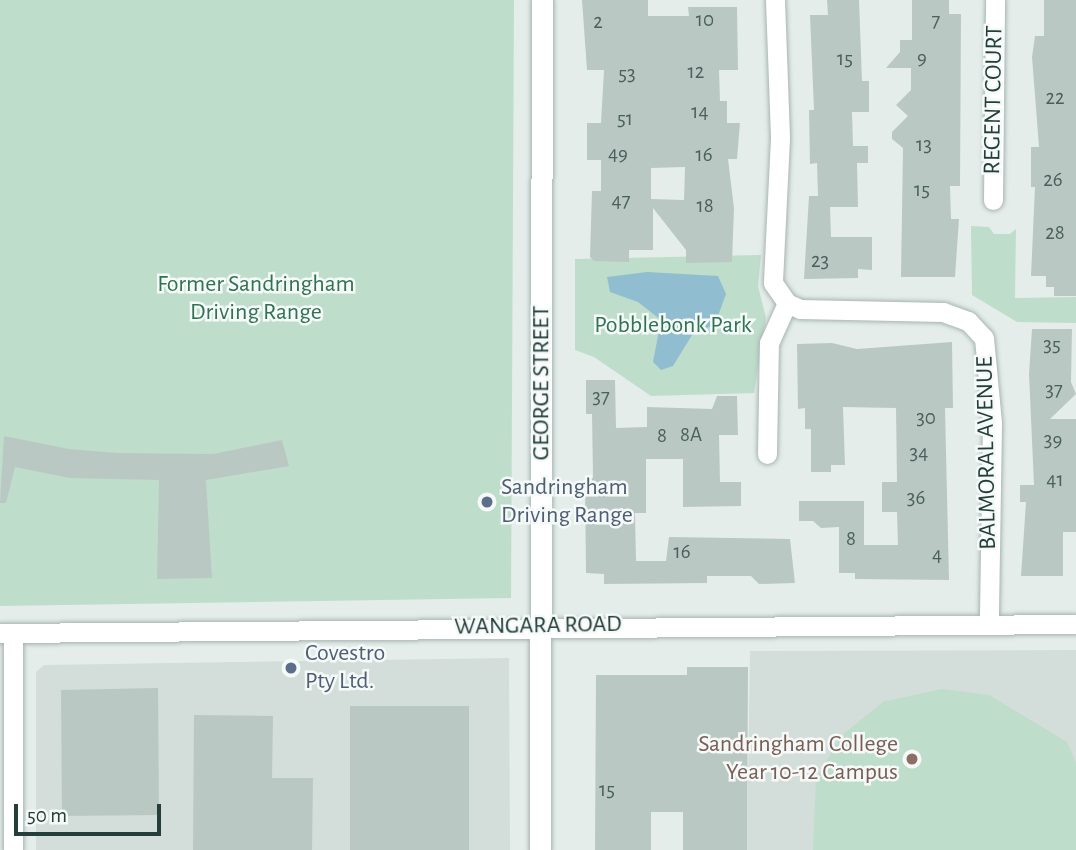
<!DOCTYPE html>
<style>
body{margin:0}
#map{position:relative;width:1076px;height:850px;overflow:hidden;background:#e4edea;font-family:"Alegreya Sans",sans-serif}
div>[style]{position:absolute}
.built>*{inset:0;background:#d3ddd9}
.green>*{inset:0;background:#bfddcb}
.water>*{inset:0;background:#90bdcf}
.building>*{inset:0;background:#bac8c4}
.roads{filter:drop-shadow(0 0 2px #a7b5b2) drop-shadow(0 0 2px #a7b5b2)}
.street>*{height:19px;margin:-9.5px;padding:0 9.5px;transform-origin:9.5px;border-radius:9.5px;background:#fff}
.secondary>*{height:21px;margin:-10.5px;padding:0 10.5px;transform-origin:10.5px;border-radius:10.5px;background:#fff}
.dots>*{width:19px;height:19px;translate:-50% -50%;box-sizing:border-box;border:4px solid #f5f9f8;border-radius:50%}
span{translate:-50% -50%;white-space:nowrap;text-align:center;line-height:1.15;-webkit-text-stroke:5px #f5f9f8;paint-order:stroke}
.number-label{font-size:21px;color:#4a605c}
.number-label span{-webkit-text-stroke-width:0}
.street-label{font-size:24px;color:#243e3a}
.park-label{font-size:24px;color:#307353}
.service-label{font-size:24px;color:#4e5e75}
.left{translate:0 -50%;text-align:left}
.education-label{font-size:24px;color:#785e54}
.right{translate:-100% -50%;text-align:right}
.scale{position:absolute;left:14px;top:804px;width:147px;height:32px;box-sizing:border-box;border:4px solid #243e3a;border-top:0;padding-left:9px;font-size:21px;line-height:24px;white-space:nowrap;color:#243e3a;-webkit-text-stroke:5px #f5f9f8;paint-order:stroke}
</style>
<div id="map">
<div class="built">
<i style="clip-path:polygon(1076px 650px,1076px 850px,747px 850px,750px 651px)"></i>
<i style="clip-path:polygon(509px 658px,510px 850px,36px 850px,36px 672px,44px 665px)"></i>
</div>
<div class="green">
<i style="clip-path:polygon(0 0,514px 0,511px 598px,0 606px)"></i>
<i style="clip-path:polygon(971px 226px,989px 227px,994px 234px,1010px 234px,1016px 229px,1015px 298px,1076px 297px,1076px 323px,1017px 322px,972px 295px)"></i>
<i style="clip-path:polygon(761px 255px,758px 286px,766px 318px,754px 393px,651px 396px,594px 357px,575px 350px,575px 259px)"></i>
<i style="clip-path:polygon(942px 689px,989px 695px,1067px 742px,1076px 763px,1076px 850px,813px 850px,816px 779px,841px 736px,883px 702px)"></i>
</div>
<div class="water">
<i style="clip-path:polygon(647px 272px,718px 276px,726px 294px,715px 324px,692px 335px,673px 366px,661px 370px,653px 362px,661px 320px,638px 302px,610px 292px,607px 277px)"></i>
</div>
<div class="building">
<i style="clip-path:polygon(evenodd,582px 0,648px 0,648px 16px,689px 16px,688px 7px,737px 7px,738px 70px,719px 70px,720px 101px,727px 101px,727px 123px,740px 123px,737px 159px,728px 159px,734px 208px,732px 262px,686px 263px,686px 250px,653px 208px,653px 250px,629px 250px,629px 262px,594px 261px,590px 257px,592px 191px,601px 191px,601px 160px,587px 160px,587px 123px,601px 123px,604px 70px,587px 70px,582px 0,685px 167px,684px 200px,651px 199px,651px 168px,685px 167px)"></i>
<i style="clip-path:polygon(827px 0,859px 0,862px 81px,869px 81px,869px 112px,852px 112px,853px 146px,868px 146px,868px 163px,857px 163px,858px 207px,830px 207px,831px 237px,872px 237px,872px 270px,858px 269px,858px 278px,804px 279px,809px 196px,818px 196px,817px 163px,810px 164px,809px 110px,814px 110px,810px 15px,828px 15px)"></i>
<i style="clip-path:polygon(912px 0,949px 0,949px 14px,961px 14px,960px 186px,950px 186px,951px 219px,959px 219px,955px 277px,901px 277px,903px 148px,892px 139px,892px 132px,908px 116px,896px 105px,911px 90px,911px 68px,886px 68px,900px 52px,900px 40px,912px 40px)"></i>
<i style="clip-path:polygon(1044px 0,1076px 0,1076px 296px,1054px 296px,1054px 287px,1046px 287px,1046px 276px,1031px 276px,1035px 187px,1031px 187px,1031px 147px,1039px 147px,1032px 57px,1035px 36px,1044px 36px)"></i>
<i style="clip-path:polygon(1032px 329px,1072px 329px,1071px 382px,1076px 394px,1050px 419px,1076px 419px,1076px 532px,1063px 532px,1063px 576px,1021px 576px,1026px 502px,1020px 502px,1020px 485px,1034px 485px,1029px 374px)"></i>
<i style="clip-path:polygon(952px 342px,953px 408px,945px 408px,949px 580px,855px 579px,855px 573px,839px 573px,839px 527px,821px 528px,813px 521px,799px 521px,799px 501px,864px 501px,864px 545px,898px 545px,897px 512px,882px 512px,882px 482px,897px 482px,896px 408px,843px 407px,845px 465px,831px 465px,831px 472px,811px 472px,811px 429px,805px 429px,805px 408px,798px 409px,797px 344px,832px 343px,857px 349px)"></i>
<i style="clip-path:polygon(586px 380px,615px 380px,616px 428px,647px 427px,647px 407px,712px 409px,717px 396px,737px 396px,738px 435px,719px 435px,720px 482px,741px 482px,741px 506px,683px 507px,683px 459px,646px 459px,646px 513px,635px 513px,636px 561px,666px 561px,669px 537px,790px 539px,795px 583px,759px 584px,751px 576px,707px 576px,707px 583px,604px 584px,604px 574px,586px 573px,585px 478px,593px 478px,592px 414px,586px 414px)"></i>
<i style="clip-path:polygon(4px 436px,69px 449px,117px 453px,213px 454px,282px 440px,289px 466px,206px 480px,212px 578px,157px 579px,159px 480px,70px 478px,15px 467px,6px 503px,0 503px)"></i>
<i style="clip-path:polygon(687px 667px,748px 667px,747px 850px,683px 850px,683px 812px,651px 812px,651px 850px,595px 850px,596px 675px,687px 675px)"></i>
<i style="clip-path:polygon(158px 688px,159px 815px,62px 816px,61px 690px)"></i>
<i style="clip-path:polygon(350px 706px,469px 706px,469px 850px,350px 850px)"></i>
<i style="clip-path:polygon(194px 715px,273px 716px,272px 778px,313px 778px,312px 850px,193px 850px)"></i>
</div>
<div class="roads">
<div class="street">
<i style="left:775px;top:0;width:138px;rotate:87.9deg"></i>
<i style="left:780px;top:138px;width:145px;rotate:92.8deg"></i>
<i style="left:773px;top:283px;width:24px;rotate:55deg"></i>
<i style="left:787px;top:303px;width:14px;rotate:25deg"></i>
<i style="left:800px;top:309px;width:143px;rotate:1.2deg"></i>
<i style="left:943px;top:312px;width:27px;rotate:20deg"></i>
<i style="left:968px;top:321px;width:23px;rotate:47deg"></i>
<i style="left:984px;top:338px;width:85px;rotate:84.6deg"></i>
<i style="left:992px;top:423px;width:201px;rotate:90.9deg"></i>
<i style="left:993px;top:200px;width:200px;rotate:-89.4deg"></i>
<i style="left:767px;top:454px;width:111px;rotate:-89deg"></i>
<i style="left:769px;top:343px;width:44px;rotate:-65.8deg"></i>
<i style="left:0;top:633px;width:1076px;rotate:-0.48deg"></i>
<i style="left:13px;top:633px;width:217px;rotate:90deg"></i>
</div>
<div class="secondary">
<i style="left:540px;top:850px;width:850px;rotate:-89.87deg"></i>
</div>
</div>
<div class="dots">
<i style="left:487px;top:502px;background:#5c6f8a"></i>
<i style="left:291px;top:668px;background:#5c6f8a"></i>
<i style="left:912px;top:759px;background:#8d6e63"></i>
</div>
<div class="number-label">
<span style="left:705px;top:20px">10</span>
<span style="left:936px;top:21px">7</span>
<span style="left:598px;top:22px">2</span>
<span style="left:922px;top:58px">9</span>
<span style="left:845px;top:59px">15</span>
<span style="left:696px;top:72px">12</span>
<span style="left:627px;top:74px">53</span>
<span style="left:1055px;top:98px">22</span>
<span style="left:700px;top:112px">14</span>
<span style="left:625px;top:119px">51</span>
<span style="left:924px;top:145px">13</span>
<span style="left:618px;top:154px">49</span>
<span style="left:704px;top:155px">16</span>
<span style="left:1053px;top:180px">26</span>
<span style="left:922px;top:190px">15</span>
<span style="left:621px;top:201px">47</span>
<span style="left:705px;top:206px">18</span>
<span style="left:1055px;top:233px">28</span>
<span style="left:820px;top:261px">23</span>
<span style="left:1052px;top:345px">35</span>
<span style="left:1054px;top:390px">37</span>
<span style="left:601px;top:397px">37</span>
<span style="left:926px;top:418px">30</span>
<span style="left:691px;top:435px">8A</span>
<span style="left:662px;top:436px">8</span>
<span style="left:1053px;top:440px">39</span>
<span style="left:919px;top:453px">34</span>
<span style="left:1055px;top:480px">41</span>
<span style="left:916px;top:498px">36</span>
<span style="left:851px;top:539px">8</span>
<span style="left:682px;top:552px">16</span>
<span style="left:937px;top:555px">4</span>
<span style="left:607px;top:790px">15</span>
</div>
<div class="street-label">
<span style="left:994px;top:100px;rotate:-89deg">REGENT COURT</span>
<span style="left:542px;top:383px;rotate:-90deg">GEORGE STREET</span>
<span style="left:987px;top:453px;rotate:-91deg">BALMORAL AVENUE</span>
<span style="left:538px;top:626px;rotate:-1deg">WANGARA ROAD</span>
</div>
<div class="park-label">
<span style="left:256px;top:299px">Former Sandringham<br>Driving Range</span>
<span style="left:673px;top:326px">Pobblebonk Park</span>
</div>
<div class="service-label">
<span class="left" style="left:501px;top:502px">Sandringham<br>Driving Range</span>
<span class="left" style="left:305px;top:668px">Covestro<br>Pty Ltd.</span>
</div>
<div class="education-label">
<span class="right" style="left:898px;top:759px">Sandringham College<br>Year 10-12 Campus</span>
</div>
<div class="scale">50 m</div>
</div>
